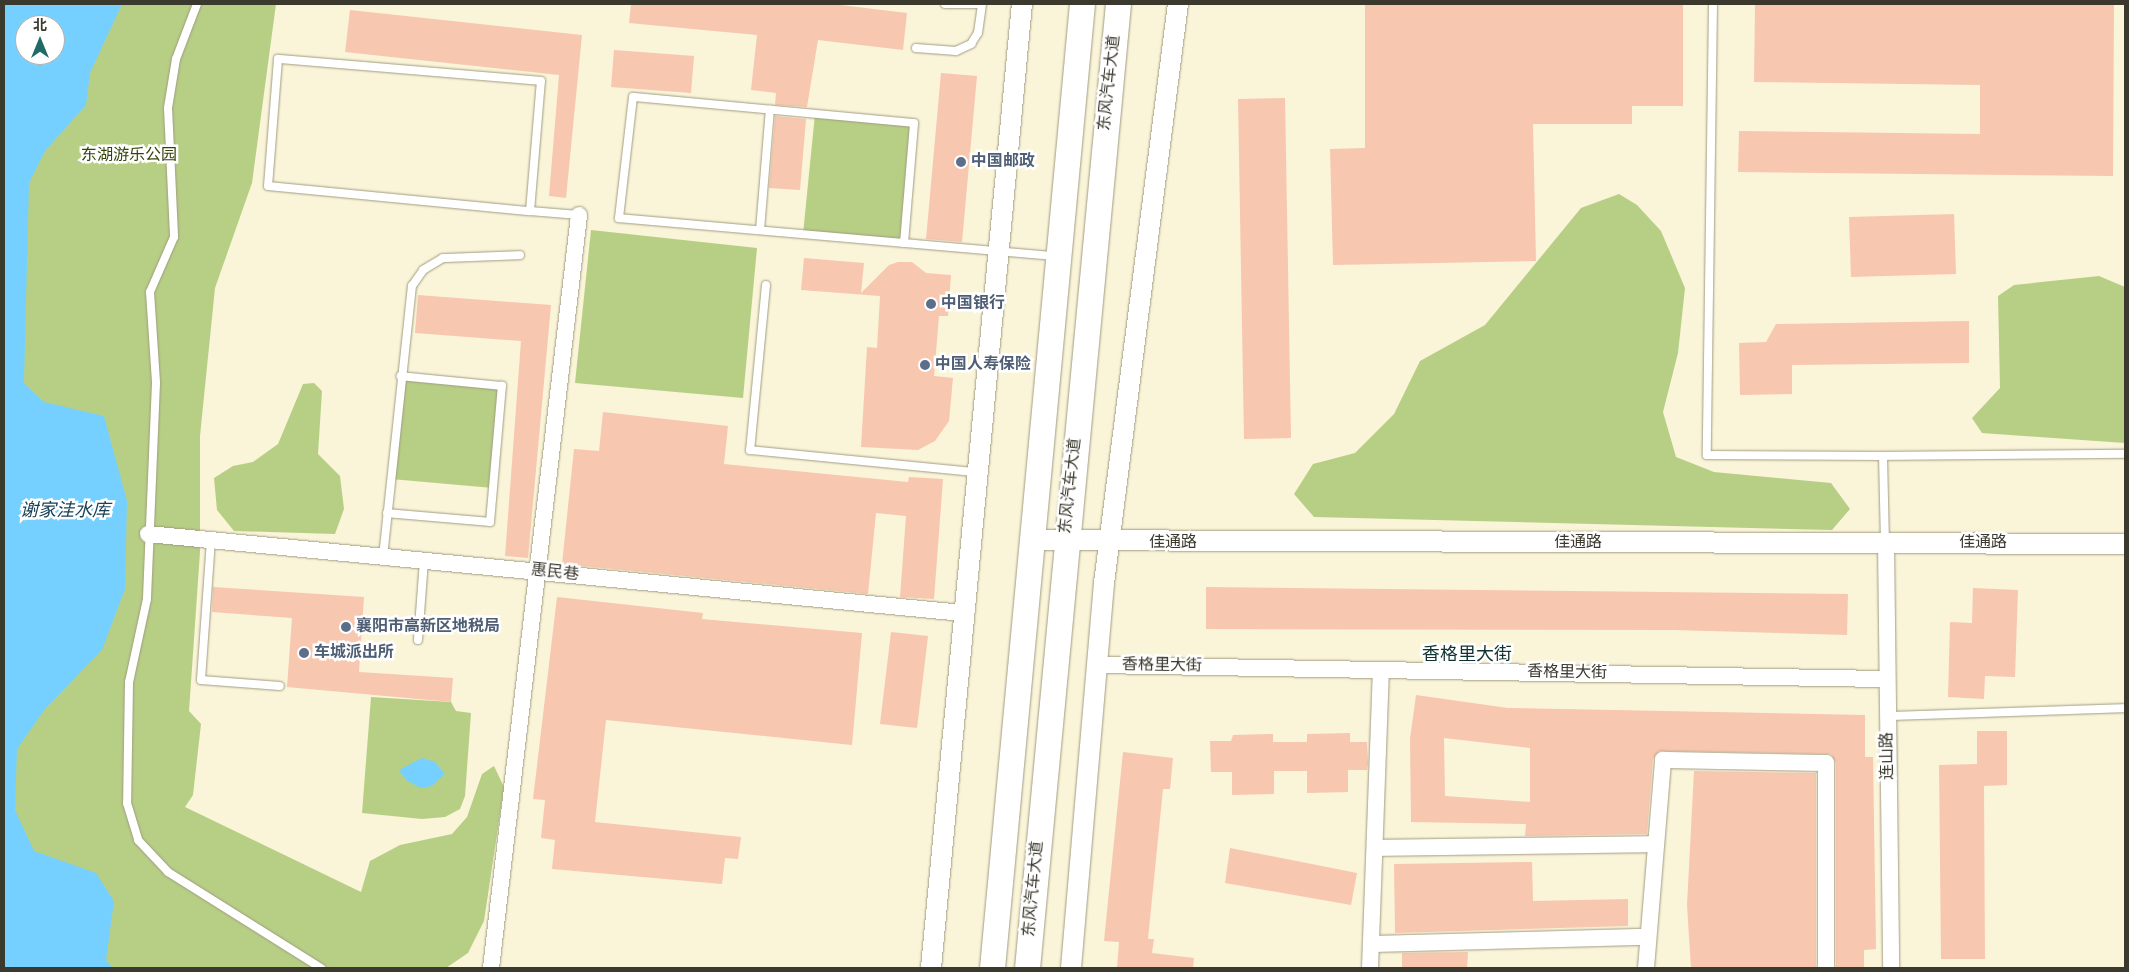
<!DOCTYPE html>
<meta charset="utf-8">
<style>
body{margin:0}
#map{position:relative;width:2129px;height:972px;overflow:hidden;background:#faf4d9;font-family:"Sofia Sans Condensed","Noto Sans SC",sans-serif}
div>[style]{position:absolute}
.green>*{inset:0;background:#b7cf85}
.water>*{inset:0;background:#76d0ff}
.building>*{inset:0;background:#f8c7af}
.roads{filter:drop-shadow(0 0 1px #a19c82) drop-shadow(0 0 1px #a19c82)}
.service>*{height:8px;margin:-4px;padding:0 4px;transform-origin:4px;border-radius:4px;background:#fff}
.minor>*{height:16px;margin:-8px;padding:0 8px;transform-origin:8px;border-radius:8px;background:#fff}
.tertiary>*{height:20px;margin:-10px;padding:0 10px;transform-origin:10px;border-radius:10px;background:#fff}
.primary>*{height:25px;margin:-12.5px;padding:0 12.5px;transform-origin:12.5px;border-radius:12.5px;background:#fff}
.dots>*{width:14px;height:14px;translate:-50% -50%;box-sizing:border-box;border:2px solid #fff;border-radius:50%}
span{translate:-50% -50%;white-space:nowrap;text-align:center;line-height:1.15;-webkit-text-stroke:5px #fff;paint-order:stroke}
.street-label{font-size:16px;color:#3b392e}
.park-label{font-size:16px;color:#344306}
.service-label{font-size:16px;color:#4e5e75;font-weight:700}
.left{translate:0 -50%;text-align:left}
.water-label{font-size:18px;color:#1a4155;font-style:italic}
.neighbourhood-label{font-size:18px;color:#103331}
.frame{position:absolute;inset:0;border:5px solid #3b392e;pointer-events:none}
.north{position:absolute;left:15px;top:15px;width:50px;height:50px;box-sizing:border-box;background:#fff;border:1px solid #b1b0ab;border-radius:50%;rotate:0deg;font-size:14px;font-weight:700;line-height:20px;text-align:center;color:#3b392e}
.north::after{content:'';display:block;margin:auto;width:18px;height:22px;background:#1f6b68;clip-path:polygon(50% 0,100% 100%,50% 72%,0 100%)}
</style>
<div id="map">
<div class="green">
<i style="clip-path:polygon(evenodd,4px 4px,276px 4px,252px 183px,215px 288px,200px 436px,200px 552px,189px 711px,201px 724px,193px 795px,185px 807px,361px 892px,370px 861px,400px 845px,452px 834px,467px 817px,482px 774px,494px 766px,504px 787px,484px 921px,468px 953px,446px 968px,4px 968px,4px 4px,25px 25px,55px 25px,55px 55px,25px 55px,25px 25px)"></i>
<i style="clip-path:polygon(815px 114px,914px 123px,904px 243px,803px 234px)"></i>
<i style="clip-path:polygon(1619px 194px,1637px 205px,1661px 231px,1685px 288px,1678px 353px,1663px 412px,1676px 457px,1714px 472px,1831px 483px,1850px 509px,1832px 530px,1314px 517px,1294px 494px,1313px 464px,1355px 453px,1394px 414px,1420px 361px,1485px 325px,1581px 208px)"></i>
<i style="clip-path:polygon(591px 230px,757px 248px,743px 398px,575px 383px)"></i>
<i style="clip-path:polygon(2099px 276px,2125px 287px,2125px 443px,1982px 433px,1972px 418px,2000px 388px,1998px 296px,2014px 285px)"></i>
<i style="clip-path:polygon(400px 376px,502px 386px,493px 488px,391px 479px)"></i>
<i style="clip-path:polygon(314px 383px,322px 391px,318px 454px,340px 476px,344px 509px,335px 534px,234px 531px,217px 510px,214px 478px,233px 466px,253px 462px,278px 444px,303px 384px)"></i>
<i style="clip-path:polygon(371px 697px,451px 702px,456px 711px,471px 713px,465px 796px,460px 809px,445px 817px,422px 819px,362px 813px)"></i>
</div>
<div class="water">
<i style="clip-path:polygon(evenodd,4px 4px,122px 4px,90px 73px,86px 105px,45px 151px,29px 183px,24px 383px,44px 402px,104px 416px,127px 501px,125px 589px,102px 650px,45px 709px,17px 749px,15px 810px,34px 851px,96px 873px,114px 901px,106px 960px,113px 968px,4px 968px,4px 4px,25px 25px,55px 25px,55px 55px,25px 55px,25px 25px)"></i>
<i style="clip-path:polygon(422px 758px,435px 762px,445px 774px,432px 786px,420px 788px,406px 780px,399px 770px)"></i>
</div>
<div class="building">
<i style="clip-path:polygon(631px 4px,832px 4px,907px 13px,903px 50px,818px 40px,807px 107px,775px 105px,776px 93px,751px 90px,757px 35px,629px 23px)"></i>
<i style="clip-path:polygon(1365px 4px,1683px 4px,1683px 106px,1632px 106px,1632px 124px,1533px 124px,1536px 261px,1333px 265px,1330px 149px,1365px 148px)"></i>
<i style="clip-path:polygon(1755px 4px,2114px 4px,2113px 176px,1738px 172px,1739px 131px,1980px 134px,1980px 85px,1754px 82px)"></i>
<i style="clip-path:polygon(350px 10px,582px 35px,566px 198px,549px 196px,559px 75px,345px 52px)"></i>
<i style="clip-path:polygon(614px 50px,694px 56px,691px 93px,611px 87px)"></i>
<i style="clip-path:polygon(941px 73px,977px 76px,962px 242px,926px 239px)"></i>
<i style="clip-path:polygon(1285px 98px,1291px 438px,1244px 439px,1238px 99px)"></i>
<i style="clip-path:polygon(775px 116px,806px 119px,800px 190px,769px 188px)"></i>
<i style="clip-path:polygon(1954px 214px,1956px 274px,1851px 277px,1849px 217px)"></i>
<i style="clip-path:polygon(804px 258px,864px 263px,861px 293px,889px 265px,898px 262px,912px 262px,926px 273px,951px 275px,948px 316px,939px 316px,934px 376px,953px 378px,949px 421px,935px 441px,918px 450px,861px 447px,867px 347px,877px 348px,880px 296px,801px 290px)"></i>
<i style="clip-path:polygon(418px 295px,551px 305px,528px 558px,505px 556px,521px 341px,415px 333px)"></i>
<i style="clip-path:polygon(1969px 321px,1969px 363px,1792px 365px,1792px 394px,1740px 395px,1739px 343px,1766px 342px,1776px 324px)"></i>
<i style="clip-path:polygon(603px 412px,728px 426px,724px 464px,908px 482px,909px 477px,943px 479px,934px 599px,900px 597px,906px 516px,876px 513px,868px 594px,562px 564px,574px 449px,599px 451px)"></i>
<i style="clip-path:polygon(213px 587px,364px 597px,359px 672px,453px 678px,451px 702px,287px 687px,292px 618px,212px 612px)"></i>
<i style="clip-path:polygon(1206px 587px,1848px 594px,1847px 635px,1673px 630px,1206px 629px)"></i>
<i style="clip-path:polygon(1973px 588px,2018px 590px,2015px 677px,1985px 676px,1984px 699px,1948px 697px,1950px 622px,1972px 623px)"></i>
<i style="clip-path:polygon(557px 597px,703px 613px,702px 619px,862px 633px,852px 745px,606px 720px,595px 822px,741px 837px,738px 859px,725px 858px,722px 884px,552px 869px,555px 840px,541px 838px,545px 800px,533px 799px)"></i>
<i style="clip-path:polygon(891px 632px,928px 636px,917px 728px,880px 724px)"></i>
<i style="clip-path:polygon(evenodd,1416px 695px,1508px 708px,1865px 715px,1865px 757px,1873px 757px,1876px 949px,1864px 950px,1864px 968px,1836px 968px,1836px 763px,1831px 754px,1659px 751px,1653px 759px,1647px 834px,1525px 836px,1526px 824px,1411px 822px,1410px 739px,1416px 695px,1444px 738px,1530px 748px,1530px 802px,1445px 796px,1444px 738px)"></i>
<i style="clip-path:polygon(1977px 731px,2007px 731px,2007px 785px,1984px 786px,1985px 959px,1941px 959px,1939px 765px,1977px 764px)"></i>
<i style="clip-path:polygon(1350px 733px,1350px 742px,1367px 742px,1368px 763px,1367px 770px,1348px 770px,1348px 792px,1307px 793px,1307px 771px,1274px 771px,1274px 794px,1232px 795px,1232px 772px,1211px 772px,1210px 741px,1231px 741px,1233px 735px,1273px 734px,1273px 742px,1307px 742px,1307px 734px)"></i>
<i style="clip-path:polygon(1123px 752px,1173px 758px,1170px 789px,1163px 789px,1148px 939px,1154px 939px,1152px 953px,1194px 958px,1193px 968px,1117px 968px,1119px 942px,1104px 941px)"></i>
<i style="clip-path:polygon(1694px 771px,1816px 773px,1816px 968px,1691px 968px,1687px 905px)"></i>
<i style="clip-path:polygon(1230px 848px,1357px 873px,1351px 905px,1225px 883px)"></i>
<i style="clip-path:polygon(1532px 862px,1533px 901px,1628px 899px,1628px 926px,1395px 933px,1394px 864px)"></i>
<i style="clip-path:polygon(1468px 952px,1467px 968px,1402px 968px,1402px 953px)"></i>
</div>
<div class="roads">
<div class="service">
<i style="left:197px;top:4px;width:59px;rotate:110.9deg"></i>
<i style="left:176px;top:59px;width:50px;rotate:99.3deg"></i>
<i style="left:168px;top:108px;width:129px;rotate:87.3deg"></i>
<i style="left:174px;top:237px;width:60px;rotate:113.6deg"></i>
<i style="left:150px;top:292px;width:91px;rotate:86.2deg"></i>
<i style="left:156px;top:383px;width:216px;rotate:92.4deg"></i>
<i style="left:147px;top:599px;width:85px;rotate:102.2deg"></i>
<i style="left:129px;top:682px;width:121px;rotate:90.9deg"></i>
<i style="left:127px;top:803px;width:39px;rotate:73deg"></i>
<i style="left:138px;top:840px;width:44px;rotate:46.8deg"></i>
<i style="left:168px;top:872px;width:181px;rotate:32.1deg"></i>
<i style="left:945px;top:4px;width:33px"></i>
<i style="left:1713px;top:4px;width:451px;rotate:90.8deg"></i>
<i style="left:1707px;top:455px;width:176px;rotate:0.3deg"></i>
<i style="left:1883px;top:456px;width:85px;rotate:88.7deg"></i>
<i style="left:916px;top:48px;width:40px;rotate:4.3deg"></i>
<i style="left:956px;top:51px;width:17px;rotate:-25deg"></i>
<i style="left:971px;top:44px;width:13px;rotate:-58deg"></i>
<i style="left:978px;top:33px;width:29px;rotate:-82deg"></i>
<i style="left:530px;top:211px;width:130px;rotate:-85.2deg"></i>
<i style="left:541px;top:81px;width:264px;rotate:-175.2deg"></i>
<i style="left:278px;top:59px;width:127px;rotate:94.5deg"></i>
<i style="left:268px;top:186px;width:263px;rotate:5.5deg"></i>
<i style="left:530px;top:211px;width:49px;rotate:4.7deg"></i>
<i style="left:760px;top:230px;width:121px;rotate:-85.3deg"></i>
<i style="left:904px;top:243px;width:120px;rotate:-85.2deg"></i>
<i style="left:914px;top:123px;width:282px;rotate:-174.7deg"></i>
<i style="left:633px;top:97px;width:122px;rotate:96.6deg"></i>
<i style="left:619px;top:218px;width:439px;rotate:5deg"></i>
<i style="left:766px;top:285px;width:166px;rotate:95.5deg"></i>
<i style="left:750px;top:450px;width:226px;rotate:5.6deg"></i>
<i style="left:1878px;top:456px;width:247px;rotate:-0.5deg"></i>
<i style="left:387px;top:513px;width:103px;rotate:5deg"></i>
<i style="left:490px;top:522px;width:137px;rotate:-85deg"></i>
<i style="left:502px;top:386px;width:102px;rotate:-174.4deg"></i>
<i style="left:211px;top:540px;width:140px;rotate:94.1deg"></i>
<i style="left:201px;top:680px;width:79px;rotate:4.3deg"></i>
<i style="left:383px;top:557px;width:273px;rotate:-83.9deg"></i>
<i style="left:412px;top:286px;width:19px;rotate:-55deg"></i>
<i style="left:423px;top:270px;width:23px;rotate:-31deg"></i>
<i style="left:443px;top:258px;width:77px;rotate:-2.2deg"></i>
<i style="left:418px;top:640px;width:80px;rotate:-85.7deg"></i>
<i style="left:1888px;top:716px;width:237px;rotate:-1.9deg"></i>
</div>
<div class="minor">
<i style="left:148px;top:534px;width:818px;rotate:5.54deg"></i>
<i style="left:1886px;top:543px;width:425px;rotate:89.3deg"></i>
<i style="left:1097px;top:665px;width:790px;rotate:1.02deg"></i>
<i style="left:1377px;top:848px;width:279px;rotate:-0.8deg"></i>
<i style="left:1372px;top:944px;width:276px;rotate:-1.5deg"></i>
<i style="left:491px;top:968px;width:758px;rotate:-83.33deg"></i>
<i style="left:1370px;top:968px;width:298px;rotate:-87.9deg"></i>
<i style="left:1646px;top:968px;width:209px;rotate:-85.3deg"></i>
<i style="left:1663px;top:760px;width:163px;rotate:1.1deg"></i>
<i style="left:1826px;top:763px;width:205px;rotate:90deg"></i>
</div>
<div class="tertiary">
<i style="left:1030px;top:540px;width:1095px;rotate:0.21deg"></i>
<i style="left:931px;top:968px;width:968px;rotate:-84.61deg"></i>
<i style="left:1071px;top:968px;width:386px;rotate:-85.1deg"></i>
<i style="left:1104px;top:583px;width:584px;rotate:-82.72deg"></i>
</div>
<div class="primary">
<i style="left:992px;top:968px;width:968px;rotate:-84.67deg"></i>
<i style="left:1027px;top:968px;width:968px;rotate:-84.61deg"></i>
</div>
</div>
<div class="dots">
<i style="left:961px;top:162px;background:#5c6f8a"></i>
<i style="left:931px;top:304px;background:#5c6f8a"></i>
<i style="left:925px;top:365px;background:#5c6f8a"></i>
<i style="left:346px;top:627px;background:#5c6f8a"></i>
<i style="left:304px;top:653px;background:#5c6f8a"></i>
</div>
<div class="street-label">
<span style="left:1110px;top:83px;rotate:-84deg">东风汽车大道</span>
<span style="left:1071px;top:486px;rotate:-84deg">东风汽车大道</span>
<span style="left:1173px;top:543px">佳通路</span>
<span style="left:1578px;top:543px">佳通路</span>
<span style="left:1983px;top:543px">佳通路</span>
<span style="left:555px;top:573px;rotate:6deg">惠民巷</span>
<span style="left:1162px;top:666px;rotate:1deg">香格里大街</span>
<span style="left:1567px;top:673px;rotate:1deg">香格里大街</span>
<span style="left:1888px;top:756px;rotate:-91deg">连山路</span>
<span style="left:1034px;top:889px;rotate:-85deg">东风汽车大道</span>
</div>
<div class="park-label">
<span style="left:129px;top:156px">东湖游乐公园</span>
</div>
<div class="service-label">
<span class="left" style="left:971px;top:162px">中国邮政</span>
<span class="left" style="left:941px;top:304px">中国银行</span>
<span class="left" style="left:935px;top:365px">中国人寿保险</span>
<span class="left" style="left:356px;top:627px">襄阳市高新区地税局</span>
<span class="left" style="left:314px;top:653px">车城派出所</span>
</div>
<div class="water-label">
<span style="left:65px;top:511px">谢家洼水库</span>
</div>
<div class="neighbourhood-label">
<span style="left:1467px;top:655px">香格里大街</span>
</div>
<div class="frame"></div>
<div class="north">北</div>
</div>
